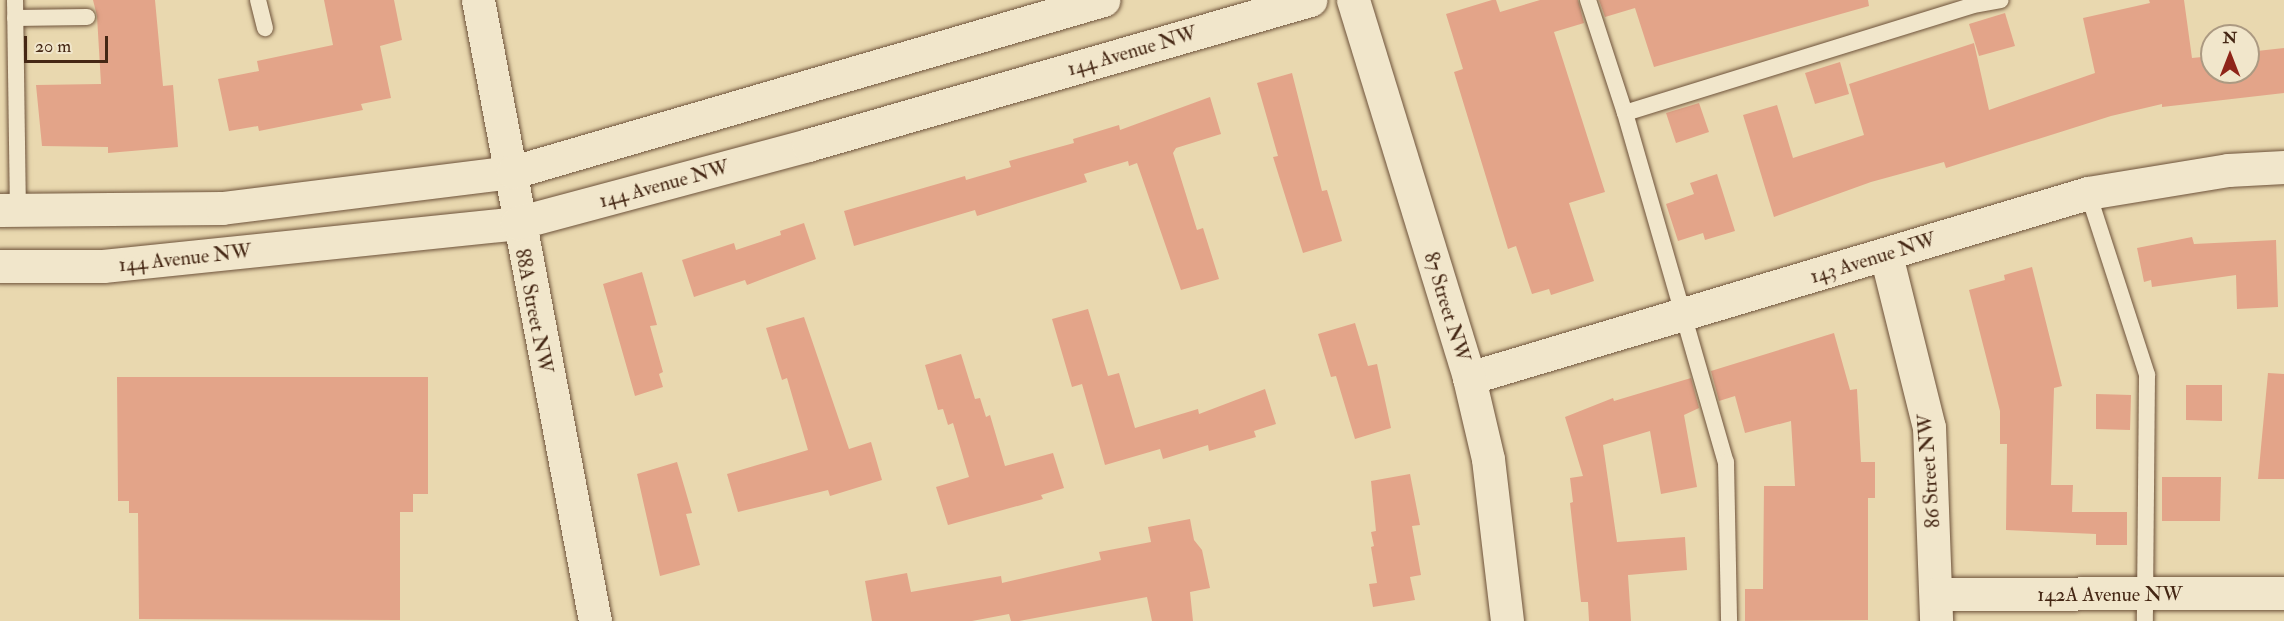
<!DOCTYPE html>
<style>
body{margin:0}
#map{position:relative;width:2284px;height:621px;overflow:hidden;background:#e9d8af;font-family:"IM FELL Double Pica",serif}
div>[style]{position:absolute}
.building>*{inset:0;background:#e3a489}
.roads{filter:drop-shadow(0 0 2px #6e533b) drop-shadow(0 0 2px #6e533b)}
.service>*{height:16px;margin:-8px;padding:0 8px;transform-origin:8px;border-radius:8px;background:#f1e6cb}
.minor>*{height:33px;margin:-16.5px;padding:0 16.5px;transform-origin:16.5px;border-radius:16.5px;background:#f1e6cb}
.tertiary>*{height:33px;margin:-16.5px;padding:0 16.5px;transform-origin:16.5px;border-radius:16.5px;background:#f1e6cb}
span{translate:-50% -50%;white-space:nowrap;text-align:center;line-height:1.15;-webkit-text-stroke:4.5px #f1e6cb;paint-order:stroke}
.street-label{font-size:20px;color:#452714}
.north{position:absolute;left:2200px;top:24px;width:60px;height:60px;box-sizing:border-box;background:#f1e6cb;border:2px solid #ac9a82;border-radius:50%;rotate:0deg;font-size:16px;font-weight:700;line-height:24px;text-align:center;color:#452714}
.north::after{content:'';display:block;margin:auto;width:21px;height:27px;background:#8f2418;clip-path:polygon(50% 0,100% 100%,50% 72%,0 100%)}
.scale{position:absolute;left:24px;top:36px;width:84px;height:27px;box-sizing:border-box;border:3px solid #452714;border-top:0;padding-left:8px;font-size:18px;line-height:21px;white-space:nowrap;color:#452714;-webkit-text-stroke:4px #f1e6cb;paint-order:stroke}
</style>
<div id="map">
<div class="building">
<i style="clip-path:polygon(93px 0,155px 0,163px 86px,173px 85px,178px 147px,108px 153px,108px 147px,42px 146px,36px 85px,101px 84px,97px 16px)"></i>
<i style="clip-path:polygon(324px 0,394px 0,402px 40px,380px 46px,391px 98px,361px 104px,363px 110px,259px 131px,258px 126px,229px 131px,218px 79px,259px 71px,257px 61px,333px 45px)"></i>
<i style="clip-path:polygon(1492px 0,1496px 0,1500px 12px,1540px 0,1578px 0,1584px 23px,1554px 32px,1605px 192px,1569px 203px,1594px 281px,1551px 295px,1549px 289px,1532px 294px,1516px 246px,1508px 249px,1454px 72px,1463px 69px,1446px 14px)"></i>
<i style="clip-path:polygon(1599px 0,1868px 0,1869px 6px,1654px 67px,1635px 8px,1605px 17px)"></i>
<i style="clip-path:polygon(2149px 0,2184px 0,2192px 58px,2212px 56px,2212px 72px,2248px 72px,2248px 52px,2284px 48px,2284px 93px,2162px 107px,2162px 104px,2111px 116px,1946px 168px,1944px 162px,1871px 182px,1774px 217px,1743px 115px,1777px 105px,1793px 158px,1864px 135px,1849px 84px,1974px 43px,1989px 110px,2095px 73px,2083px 18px,2150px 3px)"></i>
<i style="clip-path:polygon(2005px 13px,2015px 46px,1979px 56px,1969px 24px)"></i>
<i style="clip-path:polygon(1840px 62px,1849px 94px,1815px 104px,1805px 73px)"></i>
<i style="clip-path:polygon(1292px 73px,1322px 191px,1327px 190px,1342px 241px,1303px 253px,1273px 157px,1278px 156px,1257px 83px)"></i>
<i style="clip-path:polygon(1210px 97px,1221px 134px,1176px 148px,1173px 153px,1197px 230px,1203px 228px,1219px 279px,1181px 290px,1137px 163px,1129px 166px,1128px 161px,1084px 174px,1087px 182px,1022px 202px,977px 216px,975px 210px,854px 246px,844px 211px,965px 176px,966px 180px,1011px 167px,1009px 161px,1074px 143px,1073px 139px,1119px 125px,1120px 130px)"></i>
<i style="clip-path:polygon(1699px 103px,1709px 132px,1676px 143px,1666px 113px)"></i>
<i style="clip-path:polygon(1717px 174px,1735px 231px,1705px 240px,1703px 233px,1678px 241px,1666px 204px,1694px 194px,1690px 183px)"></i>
<i style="clip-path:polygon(804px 223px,816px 259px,747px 285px,745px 280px,694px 297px,682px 260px,734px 243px,736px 250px,781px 235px,780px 231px)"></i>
<i style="clip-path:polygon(2192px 237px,2194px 244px,2276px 240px,2278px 307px,2237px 309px,2236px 275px,2152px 287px,2151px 280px,2144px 282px,2137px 248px)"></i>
<i style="clip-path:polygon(2032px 267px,2062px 386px,2054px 388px,2051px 485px,2073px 485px,2072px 512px,2127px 512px,2127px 545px,2096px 545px,2096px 534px,2006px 530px,2007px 444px,2000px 444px,2000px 411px,1969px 290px,2005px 280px,2004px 275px)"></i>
<i style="clip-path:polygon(642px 272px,657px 325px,650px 326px,663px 372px,659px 374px,663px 387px,635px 396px,603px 284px)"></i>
<i style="clip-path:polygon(1088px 309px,1108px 376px,1119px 373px,1135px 428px,1198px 409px,1199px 414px,1265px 389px,1276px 424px,1254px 431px,1256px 437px,1209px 451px,1208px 445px,1163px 459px,1160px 449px,1105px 465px,1082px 384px,1072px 387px,1052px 319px)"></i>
<i style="clip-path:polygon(804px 317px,849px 449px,871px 442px,882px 480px,830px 496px,828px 490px,738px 512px,727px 474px,808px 450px,787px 378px,782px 380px,766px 328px)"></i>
<i style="clip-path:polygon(1355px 323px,1368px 366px,1377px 364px,1391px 428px,1355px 439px,1336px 376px,1331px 377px,1318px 334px)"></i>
<i style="clip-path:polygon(1834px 333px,1850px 390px,1857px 389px,1861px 462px,1875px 462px,1875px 498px,1868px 498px,1868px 620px,1745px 621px,1745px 589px,1763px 589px,1764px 486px,1795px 486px,1791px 421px,1745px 433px,1735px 396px,1719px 401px,1711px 371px)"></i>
<i style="clip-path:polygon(961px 354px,975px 399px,980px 398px,986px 417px,990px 415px,1005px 466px,1053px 453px,1064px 488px,1041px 495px,1043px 499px,948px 525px,936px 487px,969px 477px,953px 423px,948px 425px,943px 409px,938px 410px,925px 365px)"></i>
<i style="clip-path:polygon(2268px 373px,2284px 374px,2284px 479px,2258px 479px)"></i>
<i style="clip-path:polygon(117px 377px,428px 377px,428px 494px,413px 494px,413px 512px,400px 512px,400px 620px,139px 619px,138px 513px,129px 513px,129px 501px,118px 501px)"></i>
<i style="clip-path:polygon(1691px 378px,1699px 408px,1684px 415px,1697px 487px,1661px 494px,1650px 431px,1603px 445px,1617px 542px,1685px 537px,1687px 570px,1628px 575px,1631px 621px,1589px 621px,1588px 602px,1581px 602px,1570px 503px,1573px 502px,1570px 478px,1583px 476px,1565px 417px,1613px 398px,1614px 401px)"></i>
<i style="clip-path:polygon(2186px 385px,2222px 385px,2222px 421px,2186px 420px)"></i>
<i style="clip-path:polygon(2096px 394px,2131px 395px,2130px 430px,2096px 429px)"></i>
<i style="clip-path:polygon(677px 462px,692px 513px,686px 514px,700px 565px,660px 576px,637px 474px)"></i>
<i style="clip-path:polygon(1410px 474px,1420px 525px,1412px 526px,1421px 575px,1410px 577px,1415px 600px,1373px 607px,1369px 584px,1377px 583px,1371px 547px,1374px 546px,1371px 532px,1376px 531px,1371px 481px)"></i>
<i style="clip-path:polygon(2162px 477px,2221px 477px,2220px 521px,2162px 521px)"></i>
<i style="clip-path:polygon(1190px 519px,1194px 540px,1202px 550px,1210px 588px,1190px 592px,1193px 621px,1152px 621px,1147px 597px,1019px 621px,1011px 621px,1009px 614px,972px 621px,872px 621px,865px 581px,907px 573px,911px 592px,1001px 576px,1002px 583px,1101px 560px,1099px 552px,1151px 542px,1148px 527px)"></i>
</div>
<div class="roads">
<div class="service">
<i style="left:15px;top:0;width:210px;rotate:89.2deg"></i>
<i style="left:258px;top:0;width:29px;rotate:76deg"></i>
<i style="left:1588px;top:0;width:119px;rotate:71.9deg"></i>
<i style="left:1625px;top:113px;width:364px;rotate:-17.2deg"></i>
<i style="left:1973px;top:5px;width:28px;rotate:-10deg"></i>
<i style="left:15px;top:18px;width:72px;rotate:-0.8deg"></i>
<i style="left:1625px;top:113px;width:363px;rotate:73.9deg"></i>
<i style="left:1726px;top:462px;width:159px;rotate:88.9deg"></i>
<i style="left:2088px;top:193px;width:191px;rotate:72deg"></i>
<i style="left:2147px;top:375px;width:246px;rotate:90.5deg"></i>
</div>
<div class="minor">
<i style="left:478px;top:0;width:632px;rotate:79.33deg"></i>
<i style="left:1886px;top:255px;width:177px;rotate:76deg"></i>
<i style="left:1929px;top:427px;width:194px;rotate:87.9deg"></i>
<i style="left:1469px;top:378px;width:646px;rotate:-16.64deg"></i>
<i style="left:2088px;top:193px;width:142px;rotate:-9.3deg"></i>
<i style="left:2228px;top:170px;width:56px;rotate:-3.1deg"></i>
<i style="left:1936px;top:594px;width:348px;rotate:-0.2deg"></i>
</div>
<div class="tertiary">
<i style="left:1353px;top:0;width:395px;rotate:72.9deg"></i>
<i style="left:1469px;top:378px;width:83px;rotate:76.8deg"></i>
<i style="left:1488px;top:459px;width:163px;rotate:83.3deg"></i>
<i style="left:0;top:210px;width:222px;rotate:-0.5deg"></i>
<i style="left:222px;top:208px;width:293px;rotate:-7.1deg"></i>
<i style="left:513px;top:172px;width:615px;rotate:-16.25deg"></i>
<i style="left:0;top:266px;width:103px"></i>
<i style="left:103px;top:266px;width:416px;rotate:-5.9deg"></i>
<i style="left:517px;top:223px;width:301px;rotate:-15deg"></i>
<i style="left:808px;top:145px;width:523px;rotate:-16.11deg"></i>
</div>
</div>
<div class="street-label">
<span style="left:1132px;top:51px;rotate:-16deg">144 Avenue NW</span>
<span style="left:664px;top:184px;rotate:-15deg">144 Avenue NW</span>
<span style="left:185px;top:258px;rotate:-6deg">144 Avenue NW</span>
<span style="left:1873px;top:258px;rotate:-17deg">143 Avenue NW</span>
<span style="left:1447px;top:307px;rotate:73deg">87 Street NW</span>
<span style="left:534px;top:311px;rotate:79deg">88A Street NW</span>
<span style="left:1929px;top:471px;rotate:-94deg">86 Street NW</span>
<span style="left:2110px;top:594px">142A Avenue NW</span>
</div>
<div class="north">N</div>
<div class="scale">20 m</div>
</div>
